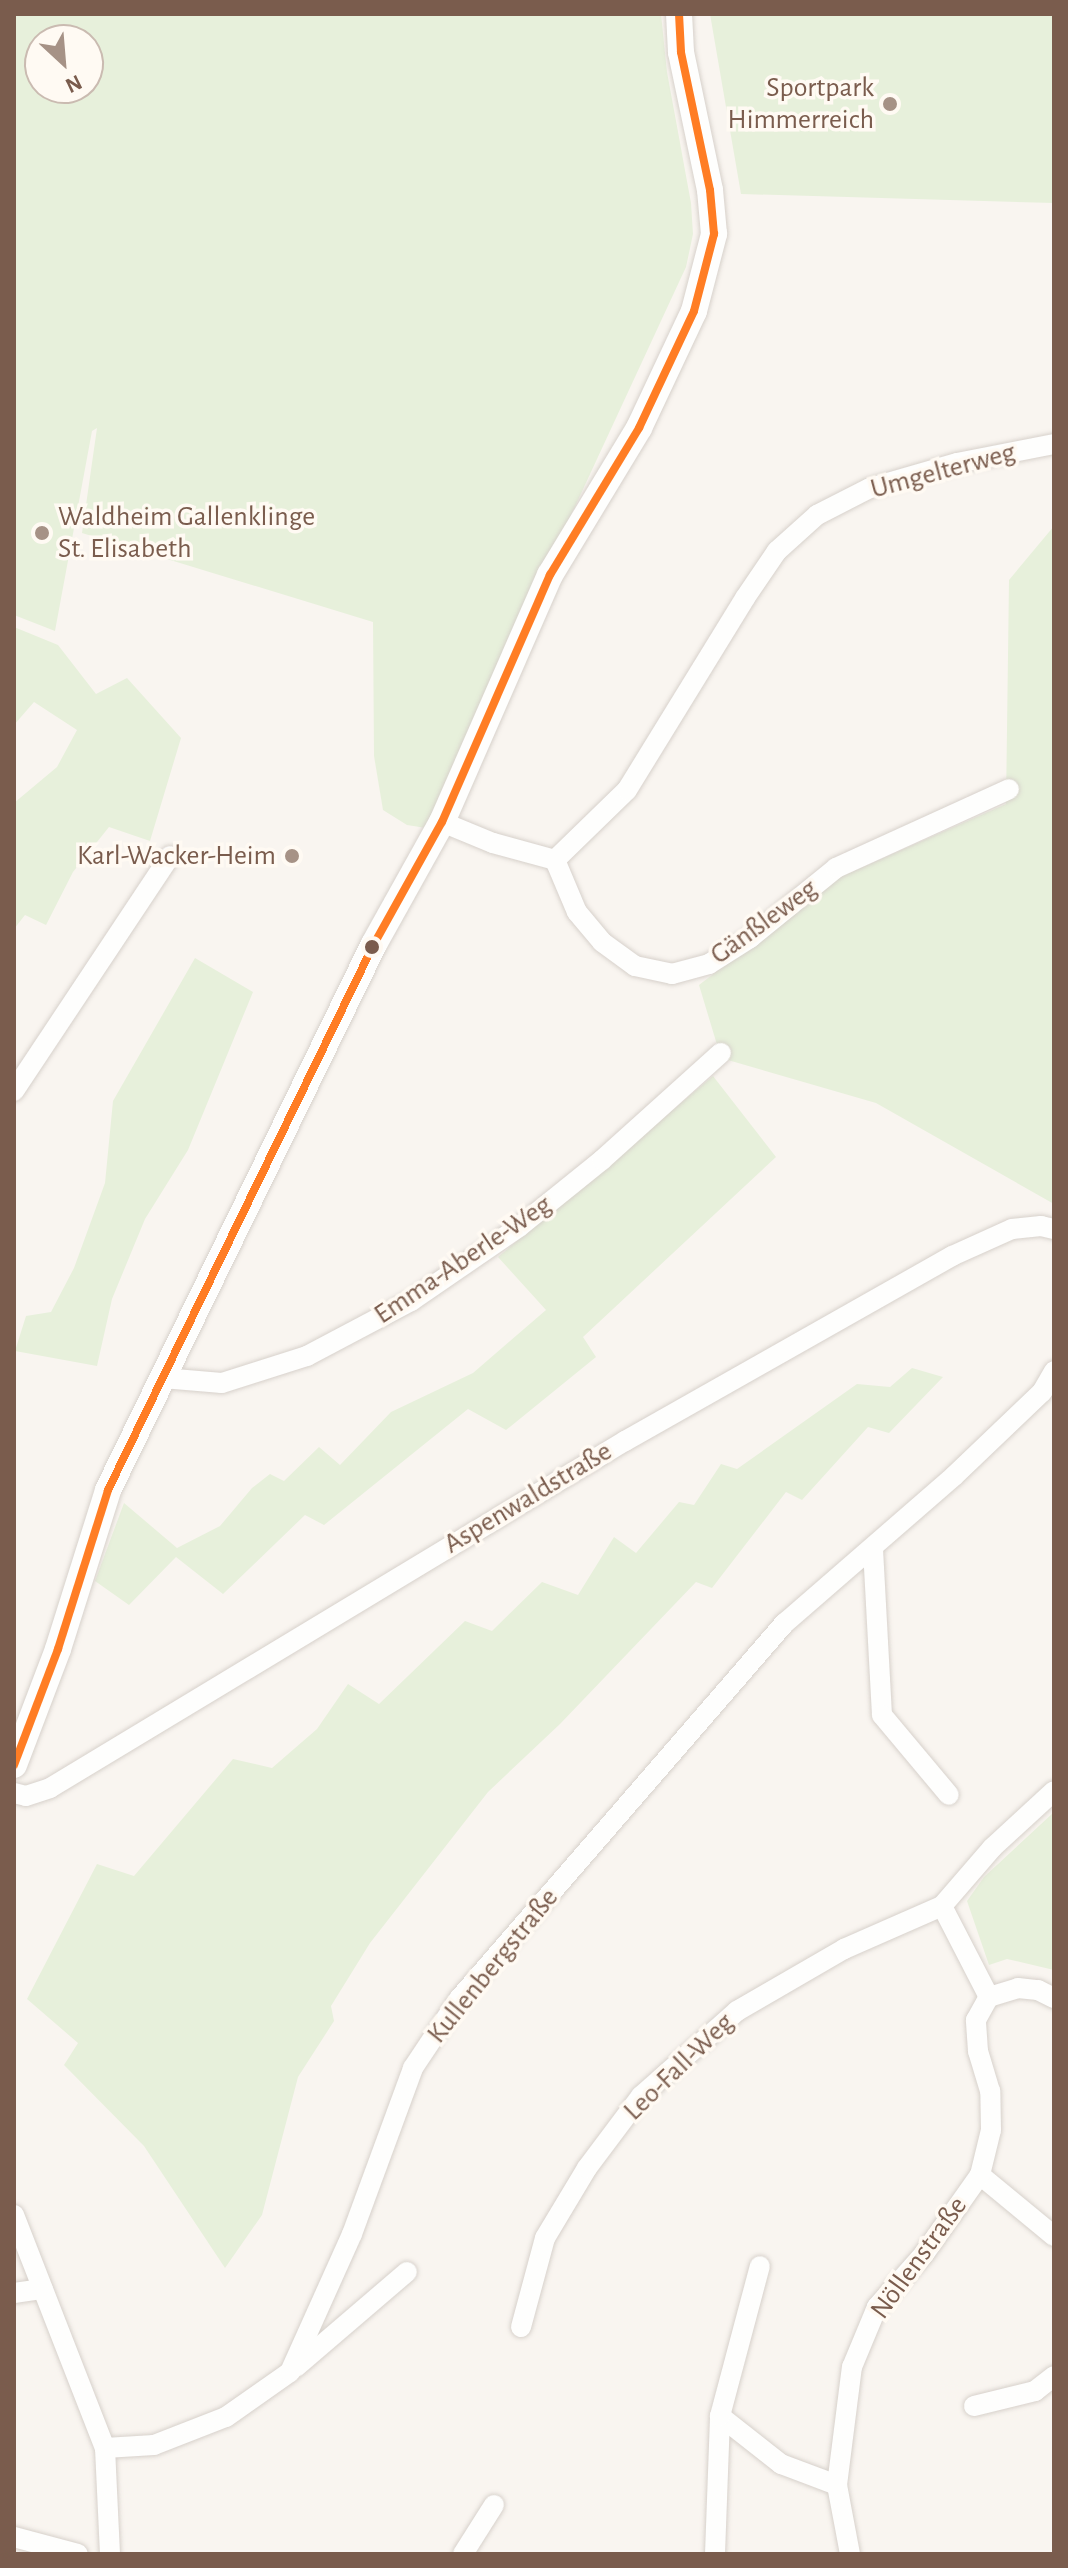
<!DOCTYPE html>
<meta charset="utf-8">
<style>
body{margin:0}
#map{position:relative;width:1068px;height:2568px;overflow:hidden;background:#f9f5f0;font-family:"Alegreya Sans",sans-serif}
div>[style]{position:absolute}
.green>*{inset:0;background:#e7f0db}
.roads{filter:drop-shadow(0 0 2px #d7d1cb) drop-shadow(0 0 2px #d7d1cb)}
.minor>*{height:20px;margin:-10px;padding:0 10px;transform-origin:10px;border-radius:10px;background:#fefefd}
.tertiary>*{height:26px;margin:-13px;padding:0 13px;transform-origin:13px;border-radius:13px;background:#fefefd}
.bus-1>*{height:8px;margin:-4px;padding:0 4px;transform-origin:4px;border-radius:4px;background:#ff7d24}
.dots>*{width:22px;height:22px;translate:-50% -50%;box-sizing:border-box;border:4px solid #fffaf3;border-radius:50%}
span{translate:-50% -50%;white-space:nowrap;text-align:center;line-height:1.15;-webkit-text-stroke:7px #fffaf3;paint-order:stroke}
.poi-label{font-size:28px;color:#7a5c4d}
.right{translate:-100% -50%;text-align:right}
.left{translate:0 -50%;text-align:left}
.street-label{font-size:28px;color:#7a5c4d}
.frame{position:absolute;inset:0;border:16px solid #7a5c4d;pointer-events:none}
.north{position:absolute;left:24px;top:24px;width:80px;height:80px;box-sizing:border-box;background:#fffaf3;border:2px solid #cabbb1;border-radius:50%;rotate:154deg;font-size:22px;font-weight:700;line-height:32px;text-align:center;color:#7a5c4d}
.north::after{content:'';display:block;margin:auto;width:28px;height:36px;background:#a69286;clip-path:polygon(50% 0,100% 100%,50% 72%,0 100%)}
</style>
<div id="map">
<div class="green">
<i style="clip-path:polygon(evenodd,14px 14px,661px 14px,667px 72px,691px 203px,693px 234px,686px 267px,426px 828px,407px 825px,383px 810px,374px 756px,373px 622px,82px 533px,97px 428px,92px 431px,55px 631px,14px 615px,14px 14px,40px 40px,88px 40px,88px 88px,40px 88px,40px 40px)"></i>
<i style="clip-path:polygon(710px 14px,1054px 14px,1054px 203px,741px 194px)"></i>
<i style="clip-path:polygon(1054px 526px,1054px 1204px,876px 1103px,721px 1058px,699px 985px,838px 878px,1006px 804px,1009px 580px)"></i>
<i style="clip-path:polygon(14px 627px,58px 645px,96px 694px,127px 678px,181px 738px,150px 841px,109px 827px,73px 872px,46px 925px,25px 915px,14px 929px,14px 803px,57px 767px,77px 730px,34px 702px,14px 725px)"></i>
<i style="clip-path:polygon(195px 958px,253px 992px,188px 1150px,145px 1219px,112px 1299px,97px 1366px,15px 1351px,26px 1316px,51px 1312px,74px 1268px,105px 1183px,113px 1101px)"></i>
<i style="clip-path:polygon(713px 1076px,776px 1157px,583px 1337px,596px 1357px,506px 1430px,468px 1409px,324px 1525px,305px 1515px,223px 1594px,176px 1557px,129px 1605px,95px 1581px,124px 1503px,177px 1548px,220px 1526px,252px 1488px,270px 1474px,284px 1481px,319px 1447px,340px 1465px,391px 1412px,473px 1373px,546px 1310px,498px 1257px)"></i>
<i style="clip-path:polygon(912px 1368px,943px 1377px,889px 1433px,868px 1427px,802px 1500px,786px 1492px,712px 1588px,696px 1582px,560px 1724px,488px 1792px,370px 1943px,331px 2006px,334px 2021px,298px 2077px,262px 2215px,225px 2268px,144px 2146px,64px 2065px,78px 2043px,27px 1999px,97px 1864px,134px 1876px,233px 1759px,272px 1768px,317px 1729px,348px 1684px,379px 1704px,465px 1621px,492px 1631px,542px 1582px,578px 1595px,614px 1537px,636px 1553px,679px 1502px,694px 1505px,721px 1464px,737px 1469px,857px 1384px,890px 1387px)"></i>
<i style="clip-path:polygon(1054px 1812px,1054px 1970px,1007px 1959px,989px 1965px,967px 1901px,984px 1877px)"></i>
</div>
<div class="roads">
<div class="minor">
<i style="left:442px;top:822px;width:55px;rotate:22.4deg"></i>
<i style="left:493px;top:843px;width:64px;rotate:15.3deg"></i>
<i style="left:555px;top:860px;width:100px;rotate:-44.2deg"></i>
<i style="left:627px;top:790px;width:225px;rotate:-58.4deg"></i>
<i style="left:745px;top:598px;width:57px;rotate:-55.8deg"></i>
<i style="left:777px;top:551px;width:54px;rotate:-42deg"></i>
<i style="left:817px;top:515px;width:59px;rotate:-27deg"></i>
<i style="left:870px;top:488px;width:91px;rotate:-16deg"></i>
<i style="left:957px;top:463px;width:99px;rotate:-11.1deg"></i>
<i style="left:555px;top:860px;width:56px;rotate:67.1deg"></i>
<i style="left:577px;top:912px;width:39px;rotate:50deg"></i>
<i style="left:602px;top:942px;width:41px;rotate:36deg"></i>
<i style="left:635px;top:966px;width:38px;rotate:12deg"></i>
<i style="left:672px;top:974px;width:38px;rotate:-15deg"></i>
<i style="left:709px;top:964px;width:49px;rotate:-32.4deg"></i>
<i style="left:750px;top:938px;width:111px;rotate:-39.1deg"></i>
<i style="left:836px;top:868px;width:190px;rotate:-24.5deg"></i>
<i style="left:14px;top:1091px;width:282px;rotate:-56.4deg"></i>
<i style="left:163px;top:1378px;width:59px;rotate:4.8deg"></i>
<i style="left:222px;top:1383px;width:89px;rotate:-17.6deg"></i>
<i style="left:307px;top:1356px;width:118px;rotate:-27.9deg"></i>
<i style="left:411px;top:1301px;width:131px;rotate:-34.4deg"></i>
<i style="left:519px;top:1227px;width:107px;rotate:-38.9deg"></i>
<i style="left:602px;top:1160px;width:160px;rotate:-42deg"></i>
<i style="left:873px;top:1549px;width:166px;rotate:86.9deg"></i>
<i style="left:882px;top:1715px;width:104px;rotate:50.1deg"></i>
<i style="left:14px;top:1793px;width:12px;rotate:14deg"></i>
<i style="left:26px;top:1796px;width:25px;rotate:-18deg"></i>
<i style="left:50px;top:1788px;width:672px;rotate:-31.11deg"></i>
<i style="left:625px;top:1441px;width:376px;rotate:-29.5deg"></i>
<i style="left:952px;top:1256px;width:66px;rotate:-24.2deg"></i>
<i style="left:1012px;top:1229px;width:29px;rotate:-6deg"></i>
<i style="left:1041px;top:1226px;width:13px;rotate:13deg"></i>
<i style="left:942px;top:1906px;width:102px;rotate:62.7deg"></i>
<i style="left:989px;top:1997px;width:30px;rotate:-17deg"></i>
<i style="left:1018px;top:1988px;width:20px;rotate:6deg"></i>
<i style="left:1038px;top:1990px;width:18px;rotate:27deg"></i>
<i style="left:980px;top:2175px;width:96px;rotate:39.5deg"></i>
<i style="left:14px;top:2215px;width:250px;rotate:68.7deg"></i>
<i style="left:105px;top:2448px;width:106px;rotate:87.3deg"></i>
<i style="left:14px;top:2293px;width:29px;rotate:-8deg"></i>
<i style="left:521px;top:2327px;width:92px;rotate:-74.9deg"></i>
<i style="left:545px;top:2238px;width:82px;rotate:-59deg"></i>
<i style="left:587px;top:2168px;width:90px;rotate:-53.1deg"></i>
<i style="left:641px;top:2096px;width:128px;rotate:-41.5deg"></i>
<i style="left:737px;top:2011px;width:124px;rotate:-30.1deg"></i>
<i style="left:844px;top:1949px;width:107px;rotate:-23.7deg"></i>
<i style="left:942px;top:1906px;width:77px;rotate:-49.2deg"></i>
<i style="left:992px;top:1848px;width:84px;rotate:-42.6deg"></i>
<i style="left:296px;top:2367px;width:146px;rotate:-40.6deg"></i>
<i style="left:974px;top:2406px;width:63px;rotate:-13.8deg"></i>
<i style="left:1035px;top:2391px;width:24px;rotate:-38deg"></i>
<i style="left:720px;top:2416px;width:78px;rotate:38.2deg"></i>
<i style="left:781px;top:2464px;width:60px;rotate:20.6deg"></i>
<i style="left:105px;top:2448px;width:49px;rotate:-3.5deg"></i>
<i style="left:154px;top:2445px;width:77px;rotate:-21.3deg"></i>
<i style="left:226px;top:2417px;width:78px;rotate:-35.1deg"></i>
<i style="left:290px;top:2372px;width:151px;rotate:-65.8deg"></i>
<i style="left:352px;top:2234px;width:177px;rotate:-69.8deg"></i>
<i style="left:413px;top:2068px;width:83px;rotate:-56.3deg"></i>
<i style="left:459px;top:1999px;width:498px;rotate:-49.1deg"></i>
<i style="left:785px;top:1623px;width:224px;rotate:-41deg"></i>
<i style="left:954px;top:1476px;width:122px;rotate:-43.7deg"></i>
<i style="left:1042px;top:1392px;width:24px;rotate:-60deg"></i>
<i style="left:14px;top:2537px;width:66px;rotate:14.9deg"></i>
<i style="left:463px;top:2554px;width:58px;rotate:-57.7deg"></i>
<i style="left:715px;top:2554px;width:138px;rotate:-87.9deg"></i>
<i style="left:720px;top:2416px;width:155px;rotate:-75.1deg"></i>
<i style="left:850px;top:2554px;width:70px;rotate:-100.7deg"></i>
<i style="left:837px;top:2485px;width:119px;rotate:-82.8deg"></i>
<i style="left:852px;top:2367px;width:65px;rotate:-67.4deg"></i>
<i style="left:877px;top:2307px;width:71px;rotate:-48.4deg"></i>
<i style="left:924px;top:2254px;width:97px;rotate:-54.7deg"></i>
<i style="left:980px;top:2175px;width:46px;rotate:-76.3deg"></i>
<i style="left:991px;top:2130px;width:39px;rotate:-91deg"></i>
<i style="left:990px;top:2091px;width:42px;rotate:-106.7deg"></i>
<i style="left:978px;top:2051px;width:31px;rotate:-94deg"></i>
<i style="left:976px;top:2020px;width:26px;rotate:-61deg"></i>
</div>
<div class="tertiary">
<i style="left:14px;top:1765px;width:124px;rotate:-69.2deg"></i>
<i style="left:58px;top:1649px;width:167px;rotate:-72.5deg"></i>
<i style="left:108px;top:1490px;width:607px;rotate:-64.03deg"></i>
<i style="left:374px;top:944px;width:140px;rotate:-60.9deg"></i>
<i style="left:442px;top:822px;width:270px;rotate:-66.4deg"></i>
<i style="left:550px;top:575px;width:172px;rotate:-58.8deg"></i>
<i style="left:639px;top:428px;width:129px;rotate:-64.8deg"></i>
<i style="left:694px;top:311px;width:80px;rotate:-75.4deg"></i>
<i style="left:714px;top:234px;width:44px;rotate:-95.2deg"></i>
<i style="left:710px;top:190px;width:141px;rotate:-101.9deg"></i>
<i style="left:681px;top:52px;width:38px;rotate:-93deg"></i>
</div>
</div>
<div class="bus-1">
<i style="left:14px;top:1765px;width:124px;rotate:-69.2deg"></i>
<i style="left:58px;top:1649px;width:167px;rotate:-72.5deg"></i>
<i style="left:108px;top:1490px;width:607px;rotate:-64.03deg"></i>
<i style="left:374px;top:944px;width:140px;rotate:-60.9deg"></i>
<i style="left:442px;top:822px;width:270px;rotate:-66.4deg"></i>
<i style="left:550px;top:575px;width:172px;rotate:-58.8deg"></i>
<i style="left:639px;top:428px;width:129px;rotate:-64.8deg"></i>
<i style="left:694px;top:311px;width:80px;rotate:-75.4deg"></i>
<i style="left:714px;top:234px;width:44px;rotate:-95.2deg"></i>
<i style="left:710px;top:190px;width:141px;rotate:-101.9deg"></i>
<i style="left:681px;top:52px;width:38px;rotate:-93deg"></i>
</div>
<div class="dots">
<i style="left:890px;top:104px;background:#a69286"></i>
<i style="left:42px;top:533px;background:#a69286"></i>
<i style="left:292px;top:856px;background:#a69286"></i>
<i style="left:372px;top:947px;background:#7a5c4d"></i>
</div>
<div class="poi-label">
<span class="right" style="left:874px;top:104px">Sportpark<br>Himmerreich</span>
<span class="left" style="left:58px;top:533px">Waldheim Gallenklinge<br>St. Elisabeth</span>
<span class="right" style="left:276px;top:856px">Karl-Wacker-Heim</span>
</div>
<div class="street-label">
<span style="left:943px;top:471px;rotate:-15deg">Umgelterweg</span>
<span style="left:764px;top:922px;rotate:-36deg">Gänßleweg</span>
<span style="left:463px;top:1260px;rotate:-34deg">Emma-Aberle-Weg</span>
<span style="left:528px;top:1498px;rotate:-31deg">Aspenwaldstraße</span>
<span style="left:493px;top:1966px;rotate:-51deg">Kullenbergstraße</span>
<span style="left:679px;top:2067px;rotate:-44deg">Leo-Fall-Weg</span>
<span style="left:919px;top:2258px;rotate:-54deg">Nöllenstraße</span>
</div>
<div class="frame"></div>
<div class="north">N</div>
</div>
